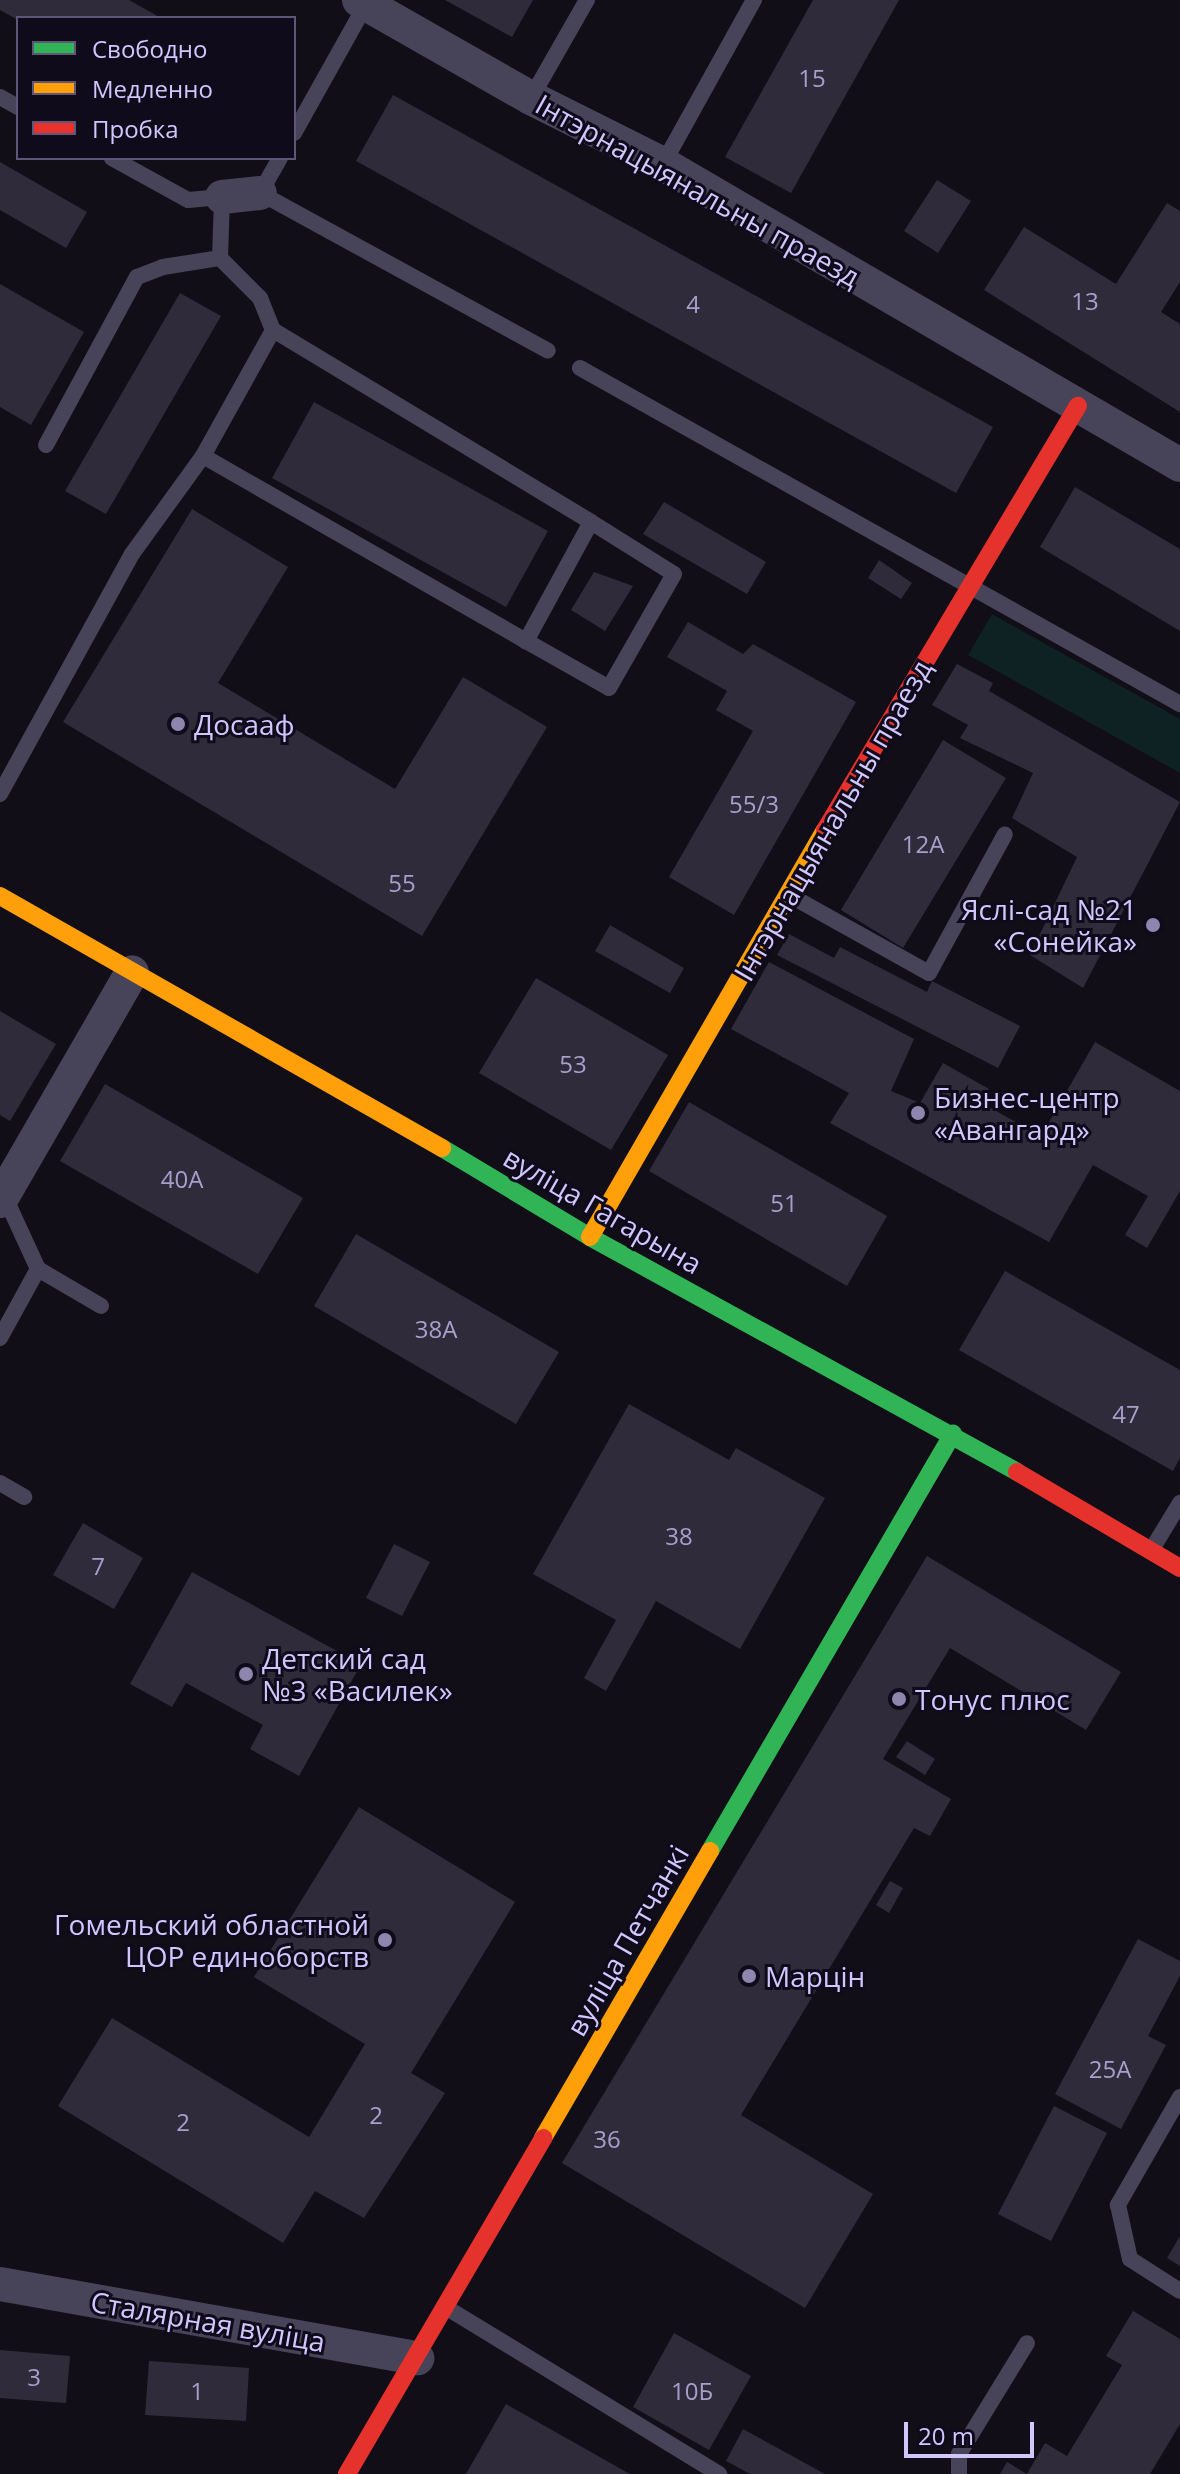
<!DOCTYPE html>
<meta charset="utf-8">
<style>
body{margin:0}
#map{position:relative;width:1180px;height:2474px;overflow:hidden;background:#110e18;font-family:"Open Sans",sans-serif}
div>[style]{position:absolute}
.green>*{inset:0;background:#0e2123}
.building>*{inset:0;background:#2f2b3b}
.lane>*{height:16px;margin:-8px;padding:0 8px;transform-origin:8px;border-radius:8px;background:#474359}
.street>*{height:34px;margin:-17px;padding:0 17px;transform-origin:17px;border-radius:17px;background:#474359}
.fast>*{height:18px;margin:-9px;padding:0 9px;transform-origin:9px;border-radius:9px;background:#30b455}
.slow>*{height:18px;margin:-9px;padding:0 9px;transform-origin:9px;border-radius:9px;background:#ff9f0a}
.jam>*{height:18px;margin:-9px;padding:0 9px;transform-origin:9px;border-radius:9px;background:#e5322d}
.dots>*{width:22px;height:22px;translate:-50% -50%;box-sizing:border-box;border:4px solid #0f0b1b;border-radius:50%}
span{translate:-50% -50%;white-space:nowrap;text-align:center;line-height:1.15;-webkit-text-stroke:6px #0f0b1b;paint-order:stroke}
.number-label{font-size:24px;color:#a99fcd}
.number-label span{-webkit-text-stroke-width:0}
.street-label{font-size:28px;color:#d2c6fe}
.poi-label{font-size:28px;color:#d2c6fe}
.left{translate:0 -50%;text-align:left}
.right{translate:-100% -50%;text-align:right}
.legend{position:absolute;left:16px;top:16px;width:280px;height:144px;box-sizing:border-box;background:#0f0b1b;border:2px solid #5d5676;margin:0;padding:10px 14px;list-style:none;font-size:24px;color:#d2c6fe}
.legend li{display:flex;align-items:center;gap:16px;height:40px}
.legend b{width:40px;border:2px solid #5d5676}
.scale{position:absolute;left:904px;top:2422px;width:130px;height:36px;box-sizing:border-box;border:4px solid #d2c6fe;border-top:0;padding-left:10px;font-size:24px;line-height:28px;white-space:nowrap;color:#d2c6fe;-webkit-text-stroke:6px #0f0b1b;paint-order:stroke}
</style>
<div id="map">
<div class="green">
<i style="clip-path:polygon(992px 614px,1180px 719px,1180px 773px,968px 655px)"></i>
</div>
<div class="building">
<i style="clip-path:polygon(0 0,129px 0,161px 18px,18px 20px,0 10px)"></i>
<i style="clip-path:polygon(445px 0,533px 0,512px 37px)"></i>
<i style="clip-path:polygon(813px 0,899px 0,791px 193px,725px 157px)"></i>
<i style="clip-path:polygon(393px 95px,993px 427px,956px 493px,356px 161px)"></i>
<i style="clip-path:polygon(0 162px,87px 212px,66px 248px,0 210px)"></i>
<i style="clip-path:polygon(937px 180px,971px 201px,938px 253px,904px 231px)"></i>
<i style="clip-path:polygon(1167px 203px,1180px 211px,1180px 282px,1161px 312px,1180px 324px,1180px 412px,984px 290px,1024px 227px,1116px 284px)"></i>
<i style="clip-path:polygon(0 284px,84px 332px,31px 425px,0 407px)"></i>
<i style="clip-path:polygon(180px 293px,221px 316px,106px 514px,65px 491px)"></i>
<i style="clip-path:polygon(314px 402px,548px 531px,506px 607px,272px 478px)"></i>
<i style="clip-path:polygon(1075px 487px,1180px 549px,1180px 631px,1040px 547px)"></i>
<i style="clip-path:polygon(664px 502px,766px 562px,747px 594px,643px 534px)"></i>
<i style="clip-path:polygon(192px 509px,288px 567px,218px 683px,395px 789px,463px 677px,547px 727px,422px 936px,63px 722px)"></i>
<i style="clip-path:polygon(879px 560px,912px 583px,901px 599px,868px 578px)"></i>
<i style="clip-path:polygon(594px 572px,633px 586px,605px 631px,571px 610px)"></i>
<i style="clip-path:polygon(688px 622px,743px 654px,753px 644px,856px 702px,734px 915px,669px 877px,753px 731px,716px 710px,727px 691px,667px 657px)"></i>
<i style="clip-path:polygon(957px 664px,993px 683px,989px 691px,1180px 802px,1083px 988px,1030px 955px,1077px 857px,1012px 818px,1033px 773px,960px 738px,968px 725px,932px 705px)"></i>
<i style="clip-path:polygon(943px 740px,1006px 778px,903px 948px,841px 910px)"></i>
<i style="clip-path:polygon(610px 925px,684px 968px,670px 993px,595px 951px)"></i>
<i style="clip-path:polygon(789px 934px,834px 958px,840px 947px,927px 992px,932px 981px,1020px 1026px,998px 1068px,777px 955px)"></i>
<i style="clip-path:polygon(769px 962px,914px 1039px,891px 1091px,920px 1103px,943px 1063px,989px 1089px,982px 1103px,1041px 1136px,1095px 1042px,1180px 1091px,1180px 1191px,1147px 1248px,1125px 1235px,1148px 1196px,1093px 1165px,1049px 1242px,830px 1123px,849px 1093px,731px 1029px)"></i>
<i style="clip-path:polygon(536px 978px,668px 1055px,611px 1150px,479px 1073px)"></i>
<i style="clip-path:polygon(0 1011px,56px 1044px,10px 1121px,0 1115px)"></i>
<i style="clip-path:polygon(105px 1084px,303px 1198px,258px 1274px,60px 1161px)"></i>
<i style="clip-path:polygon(689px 1102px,887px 1216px,847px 1286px,649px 1171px)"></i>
<i style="clip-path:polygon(356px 1234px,559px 1352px,516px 1424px,314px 1306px)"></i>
<i style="clip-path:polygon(1005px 1271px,1180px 1370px,1180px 1458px,1173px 1471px,959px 1350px)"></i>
<i style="clip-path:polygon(629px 1404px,729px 1460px,736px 1448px,825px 1498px,740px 1649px,656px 1601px,606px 1691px,584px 1678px,616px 1620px,533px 1574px)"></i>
<i style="clip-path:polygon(83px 1523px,143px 1558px,114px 1609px,53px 1575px)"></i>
<i style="clip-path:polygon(394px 1544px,430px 1562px,402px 1616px,366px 1598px)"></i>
<i style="clip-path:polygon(927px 1556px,1121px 1672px,1086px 1730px,950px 1648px,883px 1759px,951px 1799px,930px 1836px,914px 1828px,741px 2115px,873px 2194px,805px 2308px,562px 2163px)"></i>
<i style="clip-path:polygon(192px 1572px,361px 1664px,299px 1776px,250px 1749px,263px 1725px,186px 1683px,172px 1707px,130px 1684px)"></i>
<i style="clip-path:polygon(907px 1741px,935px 1759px,925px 1775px,896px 1757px)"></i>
<i style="clip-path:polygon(359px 1807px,515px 1902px,411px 2073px,445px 2093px,364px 2218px,315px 2191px,283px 2243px,58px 2106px,112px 2018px,309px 2137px,365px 2044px,254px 1977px)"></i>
<i style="clip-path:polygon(890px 1881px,903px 1888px,889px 1913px,876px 1905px)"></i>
<i style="clip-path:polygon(1138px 1939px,1180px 1961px,1180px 1976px,1148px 2036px,1166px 2045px,1121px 2129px,1055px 2094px)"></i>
<i style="clip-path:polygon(1054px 2106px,1107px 2133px,1051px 2241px,998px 2214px)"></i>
<i style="clip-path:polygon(1180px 2236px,1180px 2266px,1167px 2258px)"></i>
<i style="clip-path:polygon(1133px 2311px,1180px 2339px,1180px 2424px,1150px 2474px,1000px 2474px,1007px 2462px,1027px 2474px,1045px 2443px,1067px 2456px,1122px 2365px,1106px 2356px)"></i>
<i style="clip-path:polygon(674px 2333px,751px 2376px,709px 2450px,633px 2407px)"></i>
<i style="clip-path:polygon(0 2350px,70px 2356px,66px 2403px,0 2398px)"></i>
<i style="clip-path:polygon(149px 2361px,249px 2368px,246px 2421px,145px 2415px)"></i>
<i style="clip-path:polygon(506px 2404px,630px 2474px,466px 2474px)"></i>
<i style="clip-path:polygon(743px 2429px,825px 2474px,750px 2474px,726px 2461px)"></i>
</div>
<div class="lane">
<i style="left:0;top:97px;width:21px;rotate:29deg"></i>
<i style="left:531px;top:98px;width:113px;rotate:-60.3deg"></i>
<i style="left:294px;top:133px;width:148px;rotate:-60.8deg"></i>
<i style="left:280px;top:158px;width:40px;rotate:119.7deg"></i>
<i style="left:260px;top:193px;width:328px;rotate:28.7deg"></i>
<i style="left:663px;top:164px;width:188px;rotate:-61deg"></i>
<i style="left:220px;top:258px;width:57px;rotate:45deg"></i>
<i style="left:260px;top:298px;width:35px;rotate:68deg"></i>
<i style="left:580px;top:368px;width:688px;rotate:29.25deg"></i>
<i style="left:46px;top:445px;width:191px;rotate:-61.6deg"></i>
<i style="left:137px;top:277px;width:28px;rotate:-21deg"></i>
<i style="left:163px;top:267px;width:58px;rotate:-9deg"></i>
<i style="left:220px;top:258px;width:61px;rotate:-88.1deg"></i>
<i style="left:222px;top:197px;width:34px;rotate:175deg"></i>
<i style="left:188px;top:200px;width:87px;rotate:-151.1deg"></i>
<i style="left:526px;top:641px;width:95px;rotate:29.5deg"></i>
<i style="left:609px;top:688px;width:131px;rotate:-60.3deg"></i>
<i style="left:674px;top:574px;width:98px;rotate:-147.9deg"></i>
<i style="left:0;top:794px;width:274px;rotate:-61.2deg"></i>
<i style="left:132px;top:554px;width:121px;rotate:-54.1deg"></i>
<i style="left:203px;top:456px;width:144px;rotate:-60.9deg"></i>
<i style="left:273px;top:330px;width:371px;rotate:31.1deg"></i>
<i style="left:591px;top:522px;width:136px;rotate:118.6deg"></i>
<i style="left:526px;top:641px;width:372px;rotate:-150.2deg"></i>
<i style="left:791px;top:896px;width:158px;rotate:29.2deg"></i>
<i style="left:929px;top:973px;width:158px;rotate:-61.3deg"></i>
<i style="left:4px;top:1195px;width:81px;rotate:65.3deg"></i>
<i style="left:38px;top:1269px;width:73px;rotate:30.4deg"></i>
<i style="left:0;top:1338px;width:79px;rotate:-61.2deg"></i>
<i style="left:0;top:1483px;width:28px;rotate:30deg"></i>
<i style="left:1152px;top:1549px;width:54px;rotate:-58.7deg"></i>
<i style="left:1180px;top:2097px;width:125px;rotate:119.9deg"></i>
<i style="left:1118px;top:2205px;width:55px;rotate:77.5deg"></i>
<i style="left:1130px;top:2259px;width:59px;rotate:32.6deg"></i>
<i style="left:447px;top:2308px;width:319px;rotate:31.4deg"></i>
<i style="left:959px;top:2474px;width:20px;rotate:-90deg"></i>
<i style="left:959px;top:2454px;width:130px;rotate:-58.5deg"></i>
</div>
<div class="street">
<i style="left:359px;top:0;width:198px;rotate:29.7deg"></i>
<i style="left:531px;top:98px;width:148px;rotate:26.6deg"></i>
<i style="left:663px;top:164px;width:598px;rotate:30.21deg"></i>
<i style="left:222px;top:197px;width:38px;rotate:-6deg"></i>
<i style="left:0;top:1201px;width:264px;rotate:-60deg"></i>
<i style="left:0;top:2284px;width:424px;rotate:10.1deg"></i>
</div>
<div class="fast">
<i style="left:442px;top:1148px;width:173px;rotate:31deg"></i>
<i style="left:590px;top:1237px;width:487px;rotate:28.8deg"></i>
<i style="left:710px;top:1851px;width:483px;rotate:-59.8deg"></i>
</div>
<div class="slow">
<i style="left:0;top:896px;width:509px;rotate:29.69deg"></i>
<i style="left:590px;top:1237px;width:470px;rotate:-60deg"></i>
<i style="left:543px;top:2138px;width:332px;rotate:-59.8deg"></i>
</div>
<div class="jam">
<i style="left:825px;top:830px;width:494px;rotate:-59.2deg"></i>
<i style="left:1017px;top:1472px;width:189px;rotate:30.5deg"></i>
<i style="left:347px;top:2474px;width:389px;rotate:-59.7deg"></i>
</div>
<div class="dots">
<i style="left:178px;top:724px;background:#8e86ae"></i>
<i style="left:1153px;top:925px;background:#8e86ae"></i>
<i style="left:918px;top:1113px;background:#8e86ae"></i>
<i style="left:246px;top:1674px;background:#8e86ae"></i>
<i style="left:899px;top:1699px;background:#8e86ae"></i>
<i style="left:385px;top:1940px;background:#8e86ae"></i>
<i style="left:749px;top:1976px;background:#8e86ae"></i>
</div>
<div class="number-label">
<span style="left:812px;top:78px">15</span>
<span style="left:1085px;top:301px">13</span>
<span style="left:693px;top:304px">4</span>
<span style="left:754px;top:804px">55/3</span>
<span style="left:923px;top:844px">12А</span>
<span style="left:402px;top:883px">55</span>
<span style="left:573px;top:1064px">53</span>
<span style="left:182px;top:1179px">40А</span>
<span style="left:784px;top:1203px">51</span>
<span style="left:436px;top:1329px">38А</span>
<span style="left:1126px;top:1414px">47</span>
<span style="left:679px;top:1536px">38</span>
<span style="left:98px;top:1566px">7</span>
<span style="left:1110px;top:2069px">25А</span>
<span style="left:376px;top:2115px">2</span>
<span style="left:183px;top:2122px">2</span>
<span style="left:607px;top:2139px">36</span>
<span style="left:34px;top:2377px">3</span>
<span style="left:197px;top:2391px">1</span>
<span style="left:692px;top:2391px">10Б</span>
</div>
<div class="street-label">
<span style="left:698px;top:190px;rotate:29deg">Інтэрнацыянальны праезд</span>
<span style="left:832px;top:820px;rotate:-60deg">Інтэрнацыянальны праезд</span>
<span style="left:603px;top:1210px;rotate:30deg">вуліца Гагарына</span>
<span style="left:627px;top:1940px;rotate:-60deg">вуліца Петчанкі</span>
<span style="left:208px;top:2321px;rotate:10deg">Сталярная вуліца</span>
</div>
<div class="poi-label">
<span class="left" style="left:194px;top:724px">Досааф</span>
<span class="right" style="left:1137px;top:925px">Яслі-сад №21<br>«Сонейка»</span>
<span class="left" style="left:934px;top:1113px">Бизнес-центр<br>«Авангард»</span>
<span class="left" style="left:262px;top:1674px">Детский сад<br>№3 «Василек»</span>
<span class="left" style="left:915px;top:1699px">Тонус плюс</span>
<span class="right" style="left:369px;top:1940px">Гомельский областной<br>ЦОР единоборств</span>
<span class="left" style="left:765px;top:1976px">Марцін</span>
</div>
<ul class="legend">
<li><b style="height:10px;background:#30b455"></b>Свободно</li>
<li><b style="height:10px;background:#ff9f0a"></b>Медленно</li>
<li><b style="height:10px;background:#e5322d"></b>Пробка</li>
</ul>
<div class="scale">20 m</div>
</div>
